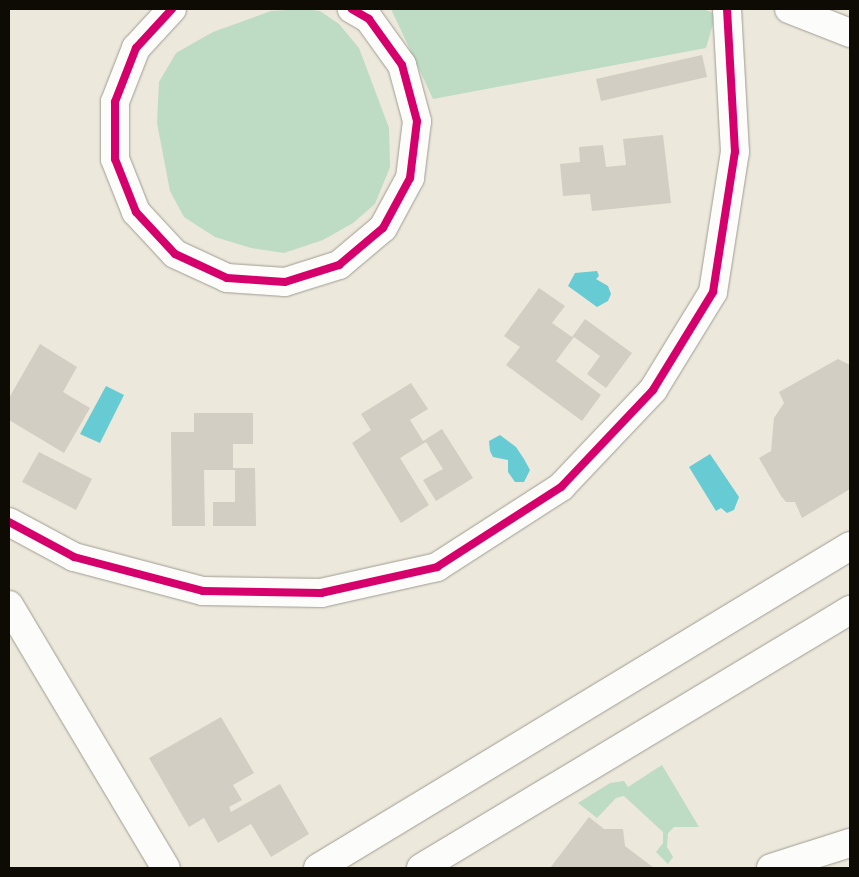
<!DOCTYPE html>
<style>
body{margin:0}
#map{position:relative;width:859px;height:877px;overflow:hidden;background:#ece8db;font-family:Overpass,sans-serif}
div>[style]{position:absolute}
.green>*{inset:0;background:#bedbc4}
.water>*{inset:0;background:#66cbd2}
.building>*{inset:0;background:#d2cec4}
.roads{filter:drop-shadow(0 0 1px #a09c92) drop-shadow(0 0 1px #a09c92)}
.street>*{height:28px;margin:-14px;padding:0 14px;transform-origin:14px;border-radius:14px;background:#fcfcfa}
.cycleway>*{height:8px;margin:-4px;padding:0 4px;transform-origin:4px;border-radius:4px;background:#d6006c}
span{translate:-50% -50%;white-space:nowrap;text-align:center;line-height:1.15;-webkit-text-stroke:4.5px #f2ebd5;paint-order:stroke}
.frame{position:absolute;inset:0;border:10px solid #0e0b05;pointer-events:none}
</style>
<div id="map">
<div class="green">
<i style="clip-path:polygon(304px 9px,320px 11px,339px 24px,359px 48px,389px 128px,390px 167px,375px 204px,353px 223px,323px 240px,284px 253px,251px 248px,215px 237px,184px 217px,170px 191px,157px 123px,159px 82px,176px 53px,213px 32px,271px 11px)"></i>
<i style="clip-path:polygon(391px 9px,703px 9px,716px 14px,706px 48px,433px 99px)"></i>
<i style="clip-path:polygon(662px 765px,699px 827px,674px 827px,668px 833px,667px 847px,673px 857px,668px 864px,656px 852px,663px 843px,663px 832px,624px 796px,616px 798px,597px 818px,578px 803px,610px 783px,624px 781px,628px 787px)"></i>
</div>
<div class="water">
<i style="clip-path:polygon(597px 271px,599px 276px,596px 279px,608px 286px,611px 294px,608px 301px,597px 307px,568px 286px,575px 273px)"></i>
<i style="clip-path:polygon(106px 386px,124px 395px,100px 443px,80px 434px)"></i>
<i style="clip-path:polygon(500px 435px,516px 447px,524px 459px,530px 470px,524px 482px,515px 482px,508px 472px,508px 460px,493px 457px,490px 451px,489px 441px)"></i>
<i style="clip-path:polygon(710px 454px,739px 497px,734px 510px,727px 513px,721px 508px,716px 511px,689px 467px)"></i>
</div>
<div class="building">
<i style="clip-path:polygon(702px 55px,707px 77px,601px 101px,596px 79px)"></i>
<i style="clip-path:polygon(663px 135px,671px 203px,592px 211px,590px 194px,563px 196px,560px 164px,580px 162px,579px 147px,603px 145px,606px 167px,626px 165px,623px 139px)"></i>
<i style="clip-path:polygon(539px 288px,565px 306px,552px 323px,572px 337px,585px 319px,632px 353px,606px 388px,587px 374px,600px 356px,574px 337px,556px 361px,601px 395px,582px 421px,506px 365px,520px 347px,504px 336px)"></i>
<i style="clip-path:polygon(40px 344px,77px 367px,63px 392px,90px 408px,64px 453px,9px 420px,9px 398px)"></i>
<i style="clip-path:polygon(838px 359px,850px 365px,850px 489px,802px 518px,795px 502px,786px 502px,781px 496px,759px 458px,771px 451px,774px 418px,784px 403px,779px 392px)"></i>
<i style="clip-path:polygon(411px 383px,428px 409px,410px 420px,423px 441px,442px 429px,473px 478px,436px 501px,423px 480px,443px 469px,426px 442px,400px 458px,429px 505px,401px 523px,352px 443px,371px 430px,361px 414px)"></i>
<i style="clip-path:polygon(194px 413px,253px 413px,253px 444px,233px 444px,233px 468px,255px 468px,256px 526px,213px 526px,213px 502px,235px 502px,235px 470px,204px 470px,205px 526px,172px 526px,171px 432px,194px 432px)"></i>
<i style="clip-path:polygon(39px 452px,92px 479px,76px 510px,22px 482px)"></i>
<i style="clip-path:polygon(221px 717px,254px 773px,233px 785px,242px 800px,229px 807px,231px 812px,280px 784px,309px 834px,271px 857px,251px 824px,218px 843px,204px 818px,189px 827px,149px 758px)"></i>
<i style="clip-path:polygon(589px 817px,604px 829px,623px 829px,625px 846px,654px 868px,550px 868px)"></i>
</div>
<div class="roads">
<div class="street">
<i style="left:172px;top:9px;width:53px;rotate:132.7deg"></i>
<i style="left:136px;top:48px;width:58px;rotate:111.3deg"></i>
<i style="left:115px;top:102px;width:57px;rotate:90deg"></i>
<i style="left:115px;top:159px;width:57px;rotate:68.4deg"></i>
<i style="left:136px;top:212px;width:57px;rotate:47.1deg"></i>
<i style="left:175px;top:254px;width:57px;rotate:24.8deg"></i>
<i style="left:227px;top:278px;width:58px;rotate:3.9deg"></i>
<i style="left:285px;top:282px;width:57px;rotate:-17.5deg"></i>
<i style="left:339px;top:265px;width:57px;rotate:-40.1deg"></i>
<i style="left:383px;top:228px;width:57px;rotate:-61.6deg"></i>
<i style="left:410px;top:178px;width:57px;rotate:-83deg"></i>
<i style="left:417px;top:121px;width:58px;rotate:-105deg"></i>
<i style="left:402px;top:65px;width:57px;rotate:-125.7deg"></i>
<i style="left:369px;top:19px;width:20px;rotate:-150deg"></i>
<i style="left:789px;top:9px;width:66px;rotate:21.5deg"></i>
<i style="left:9px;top:522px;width:74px;rotate:28.3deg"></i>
<i style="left:74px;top:557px;width:133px;rotate:14.8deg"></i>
<i style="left:203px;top:591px;width:118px;rotate:1deg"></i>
<i style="left:321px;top:593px;width:119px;rotate:-12.6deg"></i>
<i style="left:437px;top:567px;width:148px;rotate:-32.8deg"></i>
<i style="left:561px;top:487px;width:134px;rotate:-46.5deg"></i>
<i style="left:653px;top:390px;width:115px;rotate:-58.5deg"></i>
<i style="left:713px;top:292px;width:142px;rotate:-81.1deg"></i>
<i style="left:735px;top:152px;width:143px;rotate:-93.2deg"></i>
<i style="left:9px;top:605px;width:306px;rotate:59.2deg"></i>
<i style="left:318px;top:868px;width:622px;rotate:-31.18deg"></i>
<i style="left:421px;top:868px;width:501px;rotate:-31.02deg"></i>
<i style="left:771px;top:868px;width:83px;rotate:-17.6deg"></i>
</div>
</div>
<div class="cycleway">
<i style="left:172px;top:9px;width:53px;rotate:132.7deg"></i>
<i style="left:136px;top:48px;width:58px;rotate:111.3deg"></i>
<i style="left:115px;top:102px;width:57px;rotate:90deg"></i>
<i style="left:115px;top:159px;width:57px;rotate:68.4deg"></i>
<i style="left:136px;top:212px;width:57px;rotate:47.1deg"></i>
<i style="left:175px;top:254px;width:57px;rotate:24.8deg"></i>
<i style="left:227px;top:278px;width:58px;rotate:3.9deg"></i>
<i style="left:285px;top:282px;width:57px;rotate:-17.5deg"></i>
<i style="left:339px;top:265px;width:57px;rotate:-40.1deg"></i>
<i style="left:383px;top:228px;width:57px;rotate:-61.6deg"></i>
<i style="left:410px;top:178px;width:57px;rotate:-83deg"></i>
<i style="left:417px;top:121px;width:58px;rotate:-105deg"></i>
<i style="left:402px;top:65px;width:57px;rotate:-125.7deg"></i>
<i style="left:369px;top:19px;width:20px;rotate:-150deg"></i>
<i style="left:9px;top:522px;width:74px;rotate:28.3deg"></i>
<i style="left:74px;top:557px;width:133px;rotate:14.8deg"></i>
<i style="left:203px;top:591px;width:118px;rotate:1deg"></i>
<i style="left:321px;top:593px;width:119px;rotate:-12.6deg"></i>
<i style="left:437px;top:567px;width:148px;rotate:-32.8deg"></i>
<i style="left:561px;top:487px;width:134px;rotate:-46.5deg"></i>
<i style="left:653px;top:390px;width:115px;rotate:-58.5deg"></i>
<i style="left:713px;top:292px;width:142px;rotate:-81.1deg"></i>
<i style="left:735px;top:152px;width:143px;rotate:-93.2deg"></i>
</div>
<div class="frame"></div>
</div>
